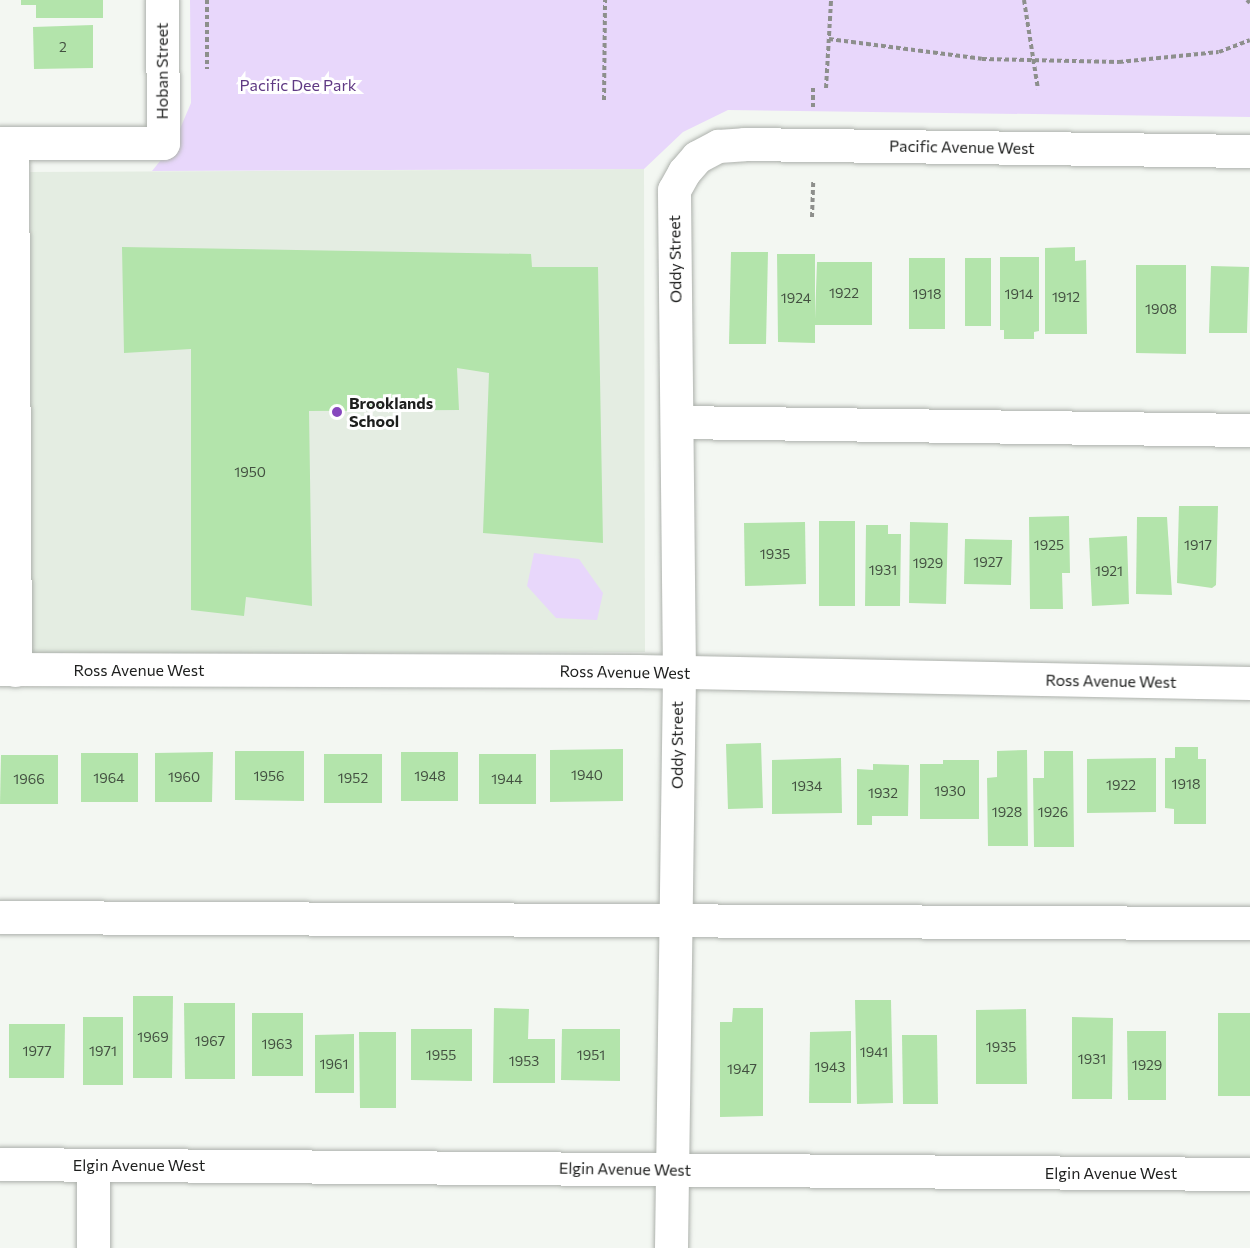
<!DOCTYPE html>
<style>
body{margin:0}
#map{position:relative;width:1250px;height:1248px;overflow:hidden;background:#f3f7f2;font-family:Commissioner,sans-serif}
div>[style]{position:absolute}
.built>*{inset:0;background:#e4ede2}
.green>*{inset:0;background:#e8d7fb}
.building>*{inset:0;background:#b3e4ab}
.path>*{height:4px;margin-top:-2px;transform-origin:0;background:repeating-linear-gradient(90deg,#8d8f8c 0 4.5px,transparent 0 7.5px)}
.roads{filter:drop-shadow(0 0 2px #adb1ac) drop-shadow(0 0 2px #adb1ac)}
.minor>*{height:33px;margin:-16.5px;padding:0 16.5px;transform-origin:16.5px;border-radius:16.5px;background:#fff}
.dots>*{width:16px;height:16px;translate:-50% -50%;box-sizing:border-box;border:3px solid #fff;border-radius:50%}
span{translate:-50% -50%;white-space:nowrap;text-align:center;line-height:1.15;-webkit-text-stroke:6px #fff;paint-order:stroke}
.number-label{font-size:14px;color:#435041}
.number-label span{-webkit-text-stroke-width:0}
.street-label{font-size:16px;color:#1e1f1e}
.park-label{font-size:16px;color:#603a84}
.poi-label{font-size:16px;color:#1e1f1e;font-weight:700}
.left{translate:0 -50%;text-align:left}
</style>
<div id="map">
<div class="built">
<i style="clip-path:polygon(644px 169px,645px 652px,31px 654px,30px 172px)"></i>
</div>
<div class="green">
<i style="clip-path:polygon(190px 0,1250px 0,1250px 117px,728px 110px,683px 132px,644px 169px,152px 171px,173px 145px,191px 103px)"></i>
<i style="clip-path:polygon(534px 553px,579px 559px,603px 593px,597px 620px,556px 618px,527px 586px)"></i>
</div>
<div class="building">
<i style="clip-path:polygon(21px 0,103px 0,103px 18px,36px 18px,36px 5px,21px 5px)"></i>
<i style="clip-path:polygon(93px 25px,93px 68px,34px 69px,33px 27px)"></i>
<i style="clip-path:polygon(122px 247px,531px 254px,532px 267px,598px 267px,603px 543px,483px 533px,489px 373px,457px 368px,459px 410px,309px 411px,312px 606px,246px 597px,244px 616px,191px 610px,191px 349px,124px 353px)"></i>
<i style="clip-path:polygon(1075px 247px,1075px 261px,1086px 260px,1087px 334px,1045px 334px,1045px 248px)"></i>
<i style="clip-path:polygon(731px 252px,768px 252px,766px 344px,729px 344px)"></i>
<i style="clip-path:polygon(777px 254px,815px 254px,815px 319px,817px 262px,872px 262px,872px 325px,815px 325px,815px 343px,778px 342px)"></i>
<i style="clip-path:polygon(1000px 257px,1039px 257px,1039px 331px,1034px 332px,1034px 339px,1004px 339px,1004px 330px,1000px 330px)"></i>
<i style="clip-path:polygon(909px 258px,945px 258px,945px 329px,909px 329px)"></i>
<i style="clip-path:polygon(965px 258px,991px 258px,991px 326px,965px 326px)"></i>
<i style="clip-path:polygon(1136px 265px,1186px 265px,1186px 354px,1136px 353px)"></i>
<i style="clip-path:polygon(1211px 266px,1249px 267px,1247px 333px,1209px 333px)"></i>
<i style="clip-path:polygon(1179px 506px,1218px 506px,1216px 585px,1212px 588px,1177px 583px)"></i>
<i style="clip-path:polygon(1069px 516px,1070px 573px,1062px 573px,1063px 609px,1030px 609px,1029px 517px)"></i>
<i style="clip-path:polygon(1137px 517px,1167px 517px,1172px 595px,1136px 594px)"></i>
<i style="clip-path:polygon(819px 521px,855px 521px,855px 606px,819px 606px)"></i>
<i style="clip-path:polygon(805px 522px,806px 584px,745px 586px,744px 523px)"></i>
<i style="clip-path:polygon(910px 522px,948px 523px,946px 604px,909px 603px)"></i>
<i style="clip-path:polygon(866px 525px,888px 525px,888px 534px,901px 534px,900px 606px,865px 606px)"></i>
<i style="clip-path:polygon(1127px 536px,1129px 604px,1092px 606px,1089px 538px)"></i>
<i style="clip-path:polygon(965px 539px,1012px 540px,1011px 585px,964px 584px)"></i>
<i style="clip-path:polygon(761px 743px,763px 808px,728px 809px,726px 744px)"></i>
<i style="clip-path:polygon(1175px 747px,1198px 747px,1198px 759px,1206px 759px,1206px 824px,1174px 824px,1174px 809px,1165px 808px,1165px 758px,1175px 758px)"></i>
<i style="clip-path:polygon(623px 749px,623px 801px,550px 802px,550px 750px)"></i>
<i style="clip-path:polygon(1027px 750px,1028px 846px,988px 846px,987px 778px,997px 777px,997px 751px)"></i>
<i style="clip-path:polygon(235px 751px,304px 751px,304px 801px,235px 800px)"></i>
<i style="clip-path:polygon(1044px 751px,1073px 751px,1074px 847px,1034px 847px,1033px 778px,1044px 778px)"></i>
<i style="clip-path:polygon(213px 752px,212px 802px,155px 802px,155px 753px)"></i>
<i style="clip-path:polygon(401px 752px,458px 752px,458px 801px,401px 801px)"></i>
<i style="clip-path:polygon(81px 753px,138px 753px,138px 802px,81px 802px)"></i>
<i style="clip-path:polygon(324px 754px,382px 754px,382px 803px,324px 803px)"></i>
<i style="clip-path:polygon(479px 754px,536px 754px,536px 804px,479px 804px)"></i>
<i style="clip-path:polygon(1px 755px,58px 755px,58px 804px,0 804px)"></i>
<i style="clip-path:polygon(841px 758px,842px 813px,772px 814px,772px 760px)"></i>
<i style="clip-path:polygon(1156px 758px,1156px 812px,1087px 813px,1087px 759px)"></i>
<i style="clip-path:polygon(943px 760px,979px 760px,979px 819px,920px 819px,920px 764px,943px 764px)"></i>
<i style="clip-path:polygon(873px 764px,909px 765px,908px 816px,872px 816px,872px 825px,857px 825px,857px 769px,873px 770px)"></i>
<i style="clip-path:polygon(133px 996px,173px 996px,172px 1078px,133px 1078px)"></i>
<i style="clip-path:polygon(855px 1000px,891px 1000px,893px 1103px,857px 1104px)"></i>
<i style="clip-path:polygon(184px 1003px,235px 1003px,235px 1079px,185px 1079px)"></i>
<i style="clip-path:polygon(494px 1008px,529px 1009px,528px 1039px,555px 1039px,555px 1083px,493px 1083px)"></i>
<i style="clip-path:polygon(733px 1008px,763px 1008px,763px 1116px,720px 1117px,720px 1022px,732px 1022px)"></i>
<i style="clip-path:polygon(1026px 1009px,1027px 1084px,976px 1084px,976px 1010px)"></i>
<i style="clip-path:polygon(252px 1013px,303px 1013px,303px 1076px,252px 1076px)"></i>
<i style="clip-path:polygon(1218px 1013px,1250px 1013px,1250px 1096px,1218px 1096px)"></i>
<i style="clip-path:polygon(83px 1017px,123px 1017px,123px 1085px,83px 1085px)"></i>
<i style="clip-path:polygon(1072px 1017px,1113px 1018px,1112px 1099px,1072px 1099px)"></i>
<i style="clip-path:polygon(9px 1024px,65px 1024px,64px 1078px,9px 1078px)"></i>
<i style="clip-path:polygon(411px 1029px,472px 1029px,472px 1081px,411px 1080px)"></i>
<i style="clip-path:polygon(562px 1029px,620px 1029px,620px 1081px,561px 1080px)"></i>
<i style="clip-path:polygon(851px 1031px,851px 1103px,809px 1103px,810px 1032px)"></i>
<i style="clip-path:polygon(1127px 1031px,1166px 1031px,1166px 1100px,1128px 1100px)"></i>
<i style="clip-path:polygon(359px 1032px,396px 1032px,396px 1108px,360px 1108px)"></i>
<i style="clip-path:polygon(354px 1034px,354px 1093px,315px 1093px,315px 1035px)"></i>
<i style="clip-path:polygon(902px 1035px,937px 1035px,938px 1104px,903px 1104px)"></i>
</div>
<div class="path">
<i style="left:207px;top:0;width:69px;rotate:90deg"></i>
<i style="left:1024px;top:0;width:90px;rotate:81.1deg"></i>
<i style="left:1247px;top:0;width:4px;rotate:45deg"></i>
<i style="left:829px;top:39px;width:154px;rotate:7.4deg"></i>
<i style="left:982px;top:59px;width:137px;rotate:1.3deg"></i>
<i style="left:1119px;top:62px;width:100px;rotate:-5.7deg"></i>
<i style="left:1219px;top:52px;width:33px;rotate:-21deg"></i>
<i style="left:813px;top:88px;width:20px;rotate:90deg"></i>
<i style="left:826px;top:88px;width:88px;rotate:-86.7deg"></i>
<i style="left:604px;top:100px;width:100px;rotate:-89.4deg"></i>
<i style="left:812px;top:217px;width:35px;rotate:-88deg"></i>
</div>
<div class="roads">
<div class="minor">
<i style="left:0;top:143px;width:163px"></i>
<i style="left:163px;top:143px;width:143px;rotate:-90.4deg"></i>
<i style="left:12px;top:143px;width:527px;rotate:89.67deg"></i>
<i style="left:677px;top:422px;width:573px;rotate:0.8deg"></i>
<i style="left:0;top:669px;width:637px;rotate:0.18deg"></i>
<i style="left:637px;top:671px;width:613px;rotate:1.12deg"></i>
<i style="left:0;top:917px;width:1250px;rotate:0.28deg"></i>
<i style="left:0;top:1164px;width:1250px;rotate:0.46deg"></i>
<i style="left:93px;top:1248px;width:83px;rotate:-90deg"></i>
<i style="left:671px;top:1248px;width:575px;rotate:-89.2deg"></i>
<i style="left:679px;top:673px;width:483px;rotate:-90.6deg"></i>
<i style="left:674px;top:190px;width:21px;rotate:-61deg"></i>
<i style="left:684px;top:172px;width:20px;rotate:-49deg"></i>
<i style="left:697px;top:157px;width:24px;rotate:-28deg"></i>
<i style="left:718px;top:146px;width:26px;rotate:-4deg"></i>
<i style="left:744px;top:144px;width:506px;rotate:0.79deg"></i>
</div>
</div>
<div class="dots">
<i style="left:337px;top:412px;background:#8647bd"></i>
</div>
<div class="number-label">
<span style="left:63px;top:47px">2</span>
<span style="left:844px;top:293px">1922</span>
<span style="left:927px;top:294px">1918</span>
<span style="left:1019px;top:294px">1914</span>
<span style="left:1066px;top:297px">1912</span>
<span style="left:796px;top:298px">1924</span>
<span style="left:1161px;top:309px">1908</span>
<span style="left:250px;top:472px">1950</span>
<span style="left:1049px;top:545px">1925</span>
<span style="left:1198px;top:545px">1917</span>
<span style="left:775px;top:554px">1935</span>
<span style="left:988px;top:562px">1927</span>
<span style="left:928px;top:563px">1929</span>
<span style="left:883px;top:570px">1931</span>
<span style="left:1109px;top:571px">1921</span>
<span style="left:587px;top:775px">1940</span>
<span style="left:269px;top:776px">1956</span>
<span style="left:430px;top:776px">1948</span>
<span style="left:184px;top:777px">1960</span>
<span style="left:109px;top:778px">1964</span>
<span style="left:353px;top:778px">1952</span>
<span style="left:29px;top:779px">1966</span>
<span style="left:507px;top:779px">1944</span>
<span style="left:1186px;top:784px">1918</span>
<span style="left:1121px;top:785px">1922</span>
<span style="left:807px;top:786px">1934</span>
<span style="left:950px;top:791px">1930</span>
<span style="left:883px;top:793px">1932</span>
<span style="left:1007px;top:812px">1928</span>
<span style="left:1053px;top:812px">1926</span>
<span style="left:153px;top:1037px">1969</span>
<span style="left:210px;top:1041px">1967</span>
<span style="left:277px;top:1044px">1963</span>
<span style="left:1001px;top:1047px">1935</span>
<span style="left:37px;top:1051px">1977</span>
<span style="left:103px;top:1051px">1971</span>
<span style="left:874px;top:1052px">1941</span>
<span style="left:441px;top:1055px">1955</span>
<span style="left:591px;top:1055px">1951</span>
<span style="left:1092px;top:1059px">1931</span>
<span style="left:524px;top:1061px">1953</span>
<span style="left:334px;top:1064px">1961</span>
<span style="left:1147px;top:1065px">1929</span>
<span style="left:830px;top:1067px">1943</span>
<span style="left:742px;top:1069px">1947</span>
</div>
<div class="street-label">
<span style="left:162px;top:71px;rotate:-90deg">Hoban Street</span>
<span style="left:962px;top:147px;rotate:1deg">Pacific Avenue West</span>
<span style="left:675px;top:259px;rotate:-91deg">Oddy Street</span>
<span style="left:139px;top:670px">Ross Avenue West</span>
<span style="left:625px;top:672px;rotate:1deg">Ross Avenue West</span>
<span style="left:1111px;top:681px;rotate:1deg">Ross Avenue West</span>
<span style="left:677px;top:745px;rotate:-90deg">Oddy Street</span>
<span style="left:139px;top:1165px">Elgin Avenue West</span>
<span style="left:625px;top:1169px;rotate:1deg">Elgin Avenue West</span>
<span style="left:1111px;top:1173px">Elgin Avenue West</span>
</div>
<div class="park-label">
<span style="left:298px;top:85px">Pacific Dee Park</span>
</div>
<div class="poi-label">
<span class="left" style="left:349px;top:412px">Brooklands<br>School</span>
</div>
</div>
